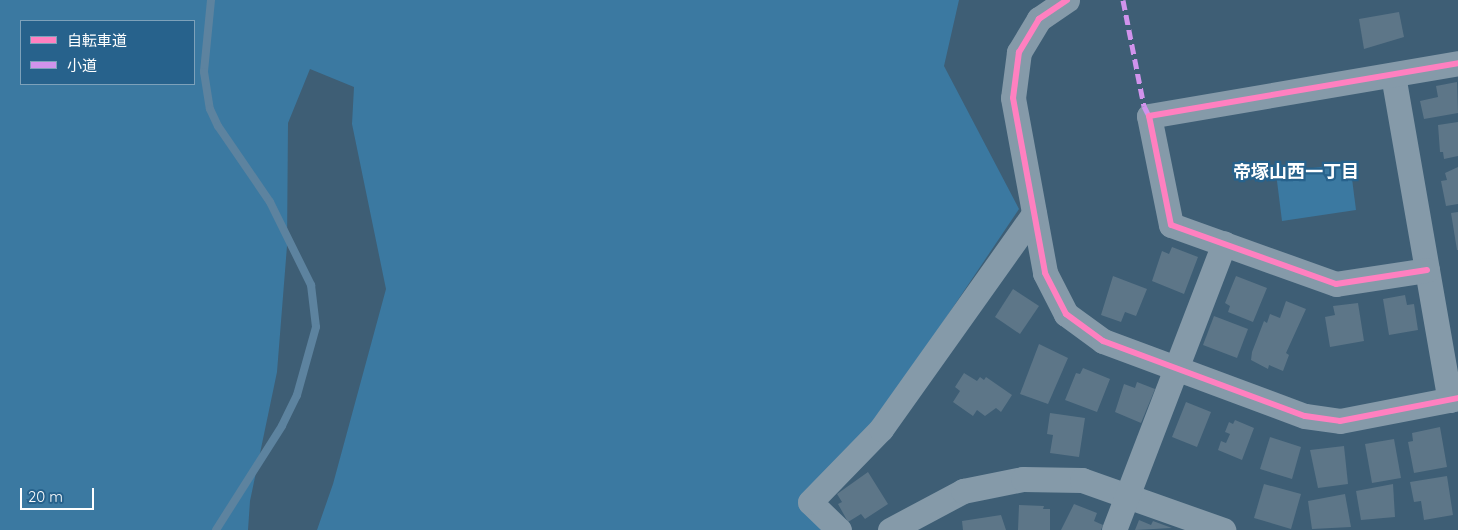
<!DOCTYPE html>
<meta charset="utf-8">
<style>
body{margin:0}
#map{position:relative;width:1458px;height:530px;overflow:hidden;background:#3e5e75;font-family:Quicksand,"Noto Sans JP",sans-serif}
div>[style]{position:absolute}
.green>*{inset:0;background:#3b79a1}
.stream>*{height:8px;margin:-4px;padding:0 4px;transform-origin:4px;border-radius:4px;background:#5d839f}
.building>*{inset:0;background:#5d7688}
.minor>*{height:25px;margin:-12.5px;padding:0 12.5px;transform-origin:12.5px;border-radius:12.5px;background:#859aa9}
.quiet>*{height:5px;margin-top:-2.5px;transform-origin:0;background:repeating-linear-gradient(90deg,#d193ec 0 10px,transparent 0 15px)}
.cycleway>*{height:6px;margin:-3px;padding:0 3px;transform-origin:3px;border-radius:3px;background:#ff80c0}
span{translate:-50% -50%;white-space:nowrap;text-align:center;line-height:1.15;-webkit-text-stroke:4.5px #27628c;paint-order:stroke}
.neighbourhood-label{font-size:18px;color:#fff;font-weight:700}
.legend{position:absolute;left:20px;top:20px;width:175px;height:65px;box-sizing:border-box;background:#27628c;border:1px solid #7da1ba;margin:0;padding:6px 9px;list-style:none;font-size:15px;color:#fff}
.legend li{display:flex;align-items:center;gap:10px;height:25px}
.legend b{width:25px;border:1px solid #7da1ba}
.scale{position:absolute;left:20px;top:488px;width:74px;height:22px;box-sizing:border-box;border:2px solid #fff;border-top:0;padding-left:6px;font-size:15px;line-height:18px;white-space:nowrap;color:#fff;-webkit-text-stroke:4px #27628c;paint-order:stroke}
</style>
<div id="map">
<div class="green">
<i style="clip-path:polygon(evenodd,0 0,959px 0,944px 66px,1019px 209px,878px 419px,799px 501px,828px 530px,317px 530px,333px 484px,386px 289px,352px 124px,354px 87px,310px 69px,288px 123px,287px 246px,277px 372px,250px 501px,248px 530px,0 530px,0 0,21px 21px,194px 21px,194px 84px,21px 84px,21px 21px)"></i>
<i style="clip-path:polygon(1350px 163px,1356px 210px,1282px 221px,1276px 173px)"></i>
</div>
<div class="stream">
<i style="left:211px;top:0;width:72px;rotate:95.6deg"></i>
<i style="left:204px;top:72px;width:37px;rotate:81deg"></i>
<i style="left:210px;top:109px;width:19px;rotate:65deg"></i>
<i style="left:218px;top:126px;width:92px;rotate:55.6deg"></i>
<i style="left:270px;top:202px;width:93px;rotate:63.7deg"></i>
<i style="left:311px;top:285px;width:42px;rotate:83.2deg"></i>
<i style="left:316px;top:327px;width:71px;rotate:105.6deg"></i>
<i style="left:297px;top:395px;width:34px;rotate:116deg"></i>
<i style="left:282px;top:426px;width:123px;rotate:122.4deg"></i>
</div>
<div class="building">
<i style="clip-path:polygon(1399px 12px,1404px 37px,1364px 49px,1359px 19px)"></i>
<i style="clip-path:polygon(1457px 82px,1458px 113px,1424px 119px,1420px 101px,1438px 97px,1436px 86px)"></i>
<i style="clip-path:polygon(1458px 122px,1458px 156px,1444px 159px,1443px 152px,1440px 152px,1438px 125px)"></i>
<i style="clip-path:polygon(1458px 167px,1458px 204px,1446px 206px,1441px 181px,1447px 180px,1445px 173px)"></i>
<i style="clip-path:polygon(1458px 212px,1458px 250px,1457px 250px,1451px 213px)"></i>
<i style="clip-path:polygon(1172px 247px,1198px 257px,1184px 294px,1152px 281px,1162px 251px,1169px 254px)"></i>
<i style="clip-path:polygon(1113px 276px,1147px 289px,1136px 316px,1125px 312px,1121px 322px,1101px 315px)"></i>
<i style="clip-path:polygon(1236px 276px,1267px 288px,1253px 322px,1228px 312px,1230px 306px,1225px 303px)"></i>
<i style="clip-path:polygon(1013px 289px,1039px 306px,1020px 334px,995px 317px)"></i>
<i style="clip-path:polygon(1405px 295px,1407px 305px,1414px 304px,1418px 330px,1389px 335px,1383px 299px)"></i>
<i style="clip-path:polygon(1286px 301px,1306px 309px,1286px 353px,1289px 355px,1283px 371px,1269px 365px,1268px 369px,1251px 360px,1252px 352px,1264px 321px,1267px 323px,1270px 314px,1280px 318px)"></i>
<i style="clip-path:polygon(1358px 303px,1364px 341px,1330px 347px,1325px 317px,1335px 315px,1333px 306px)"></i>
<i style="clip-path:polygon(1214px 316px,1248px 329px,1237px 358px,1203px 345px)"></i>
<i style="clip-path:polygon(1039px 344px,1068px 358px,1048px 404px,1020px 394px)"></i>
<i style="clip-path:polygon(1083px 368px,1110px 379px,1097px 412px,1065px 400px,1076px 373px,1080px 374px)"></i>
<i style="clip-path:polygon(964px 373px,977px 381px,980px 377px,984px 380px,986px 377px,1012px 395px,1001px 412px,996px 408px,985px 416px,977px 410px,973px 416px,953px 402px,960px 391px,955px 387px)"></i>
<i style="clip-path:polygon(1137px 382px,1155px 389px,1141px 423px,1115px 412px,1124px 384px,1135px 388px)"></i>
<i style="clip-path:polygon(1186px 402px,1211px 412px,1197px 447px,1172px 437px)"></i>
<i style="clip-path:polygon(1050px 413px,1085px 418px,1079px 457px,1050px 453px,1053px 435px,1047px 434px)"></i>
<i style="clip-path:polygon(1235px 420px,1254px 428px,1242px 460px,1218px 450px,1221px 441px,1226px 443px,1230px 434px,1225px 432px,1229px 422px,1233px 424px)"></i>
<i style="clip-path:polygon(1440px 427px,1447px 467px,1414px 473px,1408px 442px,1413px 441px,1412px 433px)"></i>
<i style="clip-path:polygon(1270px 437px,1301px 447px,1292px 479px,1260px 469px)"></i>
<i style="clip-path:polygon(1394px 439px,1401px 478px,1372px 483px,1365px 444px)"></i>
<i style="clip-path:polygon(1344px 446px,1348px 484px,1318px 488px,1310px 450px)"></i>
<i style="clip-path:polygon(868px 472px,888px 504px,865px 519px,861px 514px,848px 522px,838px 504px,842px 502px,837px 494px)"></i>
<i style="clip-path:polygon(1447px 476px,1453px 515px,1424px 520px,1421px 501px,1414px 502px,1410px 482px)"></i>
<i style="clip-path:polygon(1264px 484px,1301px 494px,1291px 529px,1254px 518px)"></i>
<i style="clip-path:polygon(1393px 484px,1395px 517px,1361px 520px,1356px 491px)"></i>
<i style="clip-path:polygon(1345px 494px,1351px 527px,1312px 529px,1308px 501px)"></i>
<i style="clip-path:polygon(1074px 504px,1097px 513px,1094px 521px,1103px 525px,1101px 530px,1061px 530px)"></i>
<i style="clip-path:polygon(1019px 505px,1044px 506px,1043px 509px,1050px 509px,1050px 530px,1018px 530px)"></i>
<i style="clip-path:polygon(1001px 515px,1006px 530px,963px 530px,962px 521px)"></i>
<i style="clip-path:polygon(1139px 520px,1151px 525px,1153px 521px,1172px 528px,1135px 530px)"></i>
</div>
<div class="minor">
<i style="left:1067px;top:0;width:34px;rotate:146deg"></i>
<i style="left:1039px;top:19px;width:39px;rotate:121deg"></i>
<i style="left:1019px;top:52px;width:46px;rotate:97.4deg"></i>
<i style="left:1013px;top:98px;width:178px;rotate:79.6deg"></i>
<i style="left:1045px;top:273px;width:46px;rotate:62.9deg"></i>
<i style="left:1066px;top:314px;width:46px;rotate:36.1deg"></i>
<i style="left:1103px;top:341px;width:215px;rotate:20.4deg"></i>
<i style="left:1305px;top:416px;width:35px;rotate:8deg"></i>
<i style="left:1340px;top:421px;width:120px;rotate:-11deg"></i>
<i style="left:1393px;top:75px;width:330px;rotate:80.1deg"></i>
<i style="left:1427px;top:270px;width:92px;rotate:171.3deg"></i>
<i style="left:1336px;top:284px;width:175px;rotate:-160.3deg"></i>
<i style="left:1171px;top:225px;width:111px;rotate:-101.4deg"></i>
<i style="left:1149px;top:116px;width:314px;rotate:-9.7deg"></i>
<i style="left:839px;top:530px;width:40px;rotate:-136deg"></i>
<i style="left:810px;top:502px;width:102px;rotate:-45.8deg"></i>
<i style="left:881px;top:429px;width:264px;rotate:-54.6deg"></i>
<i style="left:890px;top:530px;width:83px;rotate:-28.1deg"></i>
<i style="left:963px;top:491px;width:61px;rotate:-11.3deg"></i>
<i style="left:1023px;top:479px;width:59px;rotate:1deg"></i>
<i style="left:1082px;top:480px;width:150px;rotate:19.5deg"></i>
<i style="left:1114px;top:530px;width:307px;rotate:-69deg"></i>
</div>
<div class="quiet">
<i style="left:1123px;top:0;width:108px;rotate:78.8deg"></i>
<i style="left:1144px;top:106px;width:11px;rotate:63deg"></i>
</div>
<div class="cycleway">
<i style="left:1067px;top:0;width:34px;rotate:146deg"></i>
<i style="left:1039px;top:19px;width:39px;rotate:121deg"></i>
<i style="left:1019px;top:52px;width:46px;rotate:97.4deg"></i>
<i style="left:1013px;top:98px;width:178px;rotate:79.6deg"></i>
<i style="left:1045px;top:273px;width:46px;rotate:62.9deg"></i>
<i style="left:1066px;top:314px;width:46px;rotate:36.1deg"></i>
<i style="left:1103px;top:341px;width:215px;rotate:20.4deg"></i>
<i style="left:1305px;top:416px;width:35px;rotate:8deg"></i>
<i style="left:1340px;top:421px;width:120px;rotate:-11deg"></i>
<i style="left:1427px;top:270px;width:92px;rotate:171.3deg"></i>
<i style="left:1336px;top:284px;width:175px;rotate:-160.3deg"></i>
<i style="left:1171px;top:225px;width:111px;rotate:-101.4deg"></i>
<i style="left:1149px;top:116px;width:314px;rotate:-9.7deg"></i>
</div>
<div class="neighbourhood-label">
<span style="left:1296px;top:172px">帝塚山西一丁目</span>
</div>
<ul class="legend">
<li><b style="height:6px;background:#ff80c0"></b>自転車道</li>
<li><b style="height:6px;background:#d193ec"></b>小道</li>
</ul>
<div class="scale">20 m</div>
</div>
